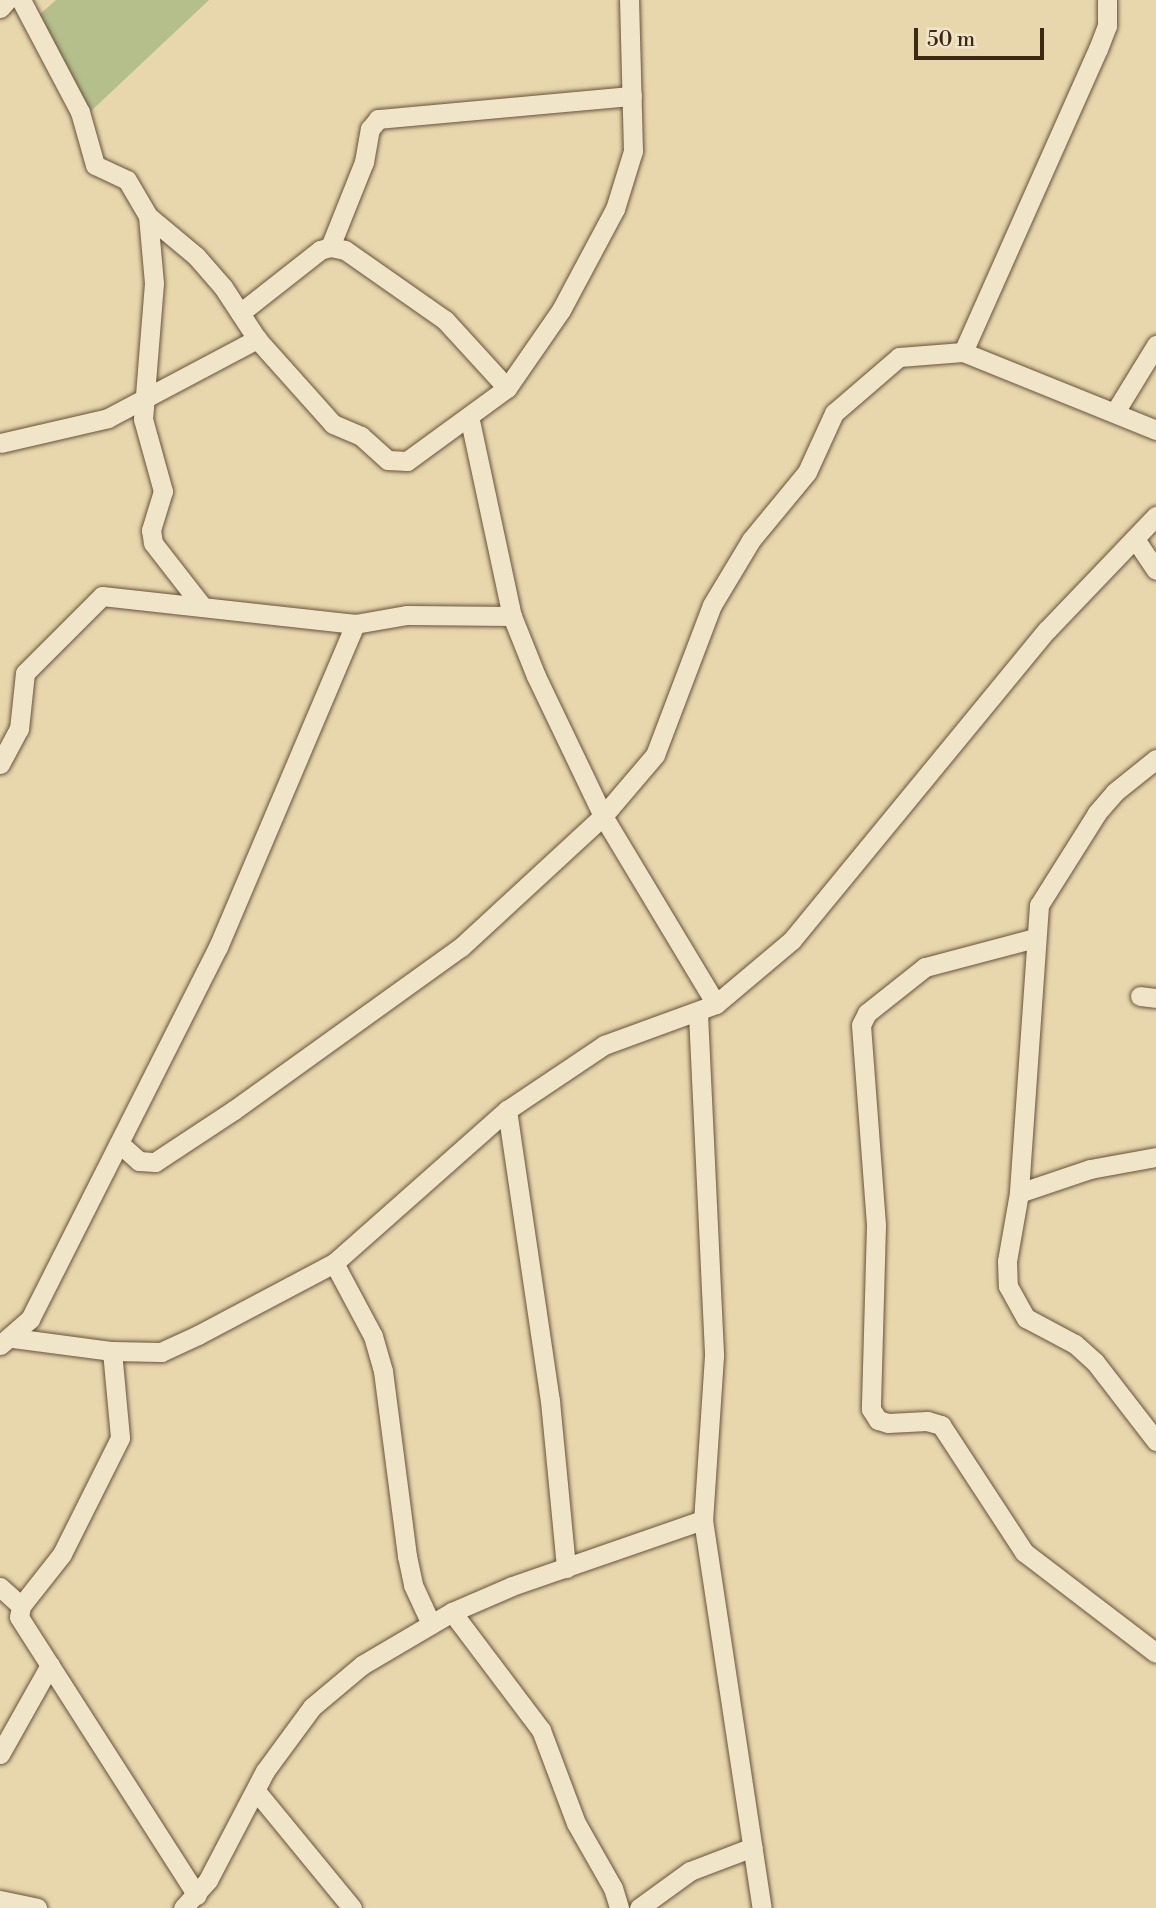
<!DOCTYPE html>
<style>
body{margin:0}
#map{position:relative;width:1156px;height:1908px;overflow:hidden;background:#e8d7ac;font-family:"Libre Bodoni",serif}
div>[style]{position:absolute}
.green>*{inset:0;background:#b4bf8b}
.roads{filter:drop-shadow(0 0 2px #68533b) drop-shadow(0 0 2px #68533b)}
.street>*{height:19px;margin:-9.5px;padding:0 9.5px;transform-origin:9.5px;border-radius:9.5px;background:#f0e5c9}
span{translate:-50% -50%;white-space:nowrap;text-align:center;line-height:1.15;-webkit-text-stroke:5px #f0e5c9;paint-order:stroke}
.scale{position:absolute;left:914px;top:28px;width:130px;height:32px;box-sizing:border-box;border:4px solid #3d2715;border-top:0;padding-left:9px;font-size:21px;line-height:24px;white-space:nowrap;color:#3d2715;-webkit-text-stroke:5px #f0e5c9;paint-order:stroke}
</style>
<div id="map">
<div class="green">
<i style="clip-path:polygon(56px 0,209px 0,90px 112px,31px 22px)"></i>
</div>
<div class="roads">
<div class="street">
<i style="left:21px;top:0;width:127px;rotate:62.2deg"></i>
<i style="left:80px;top:112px;width:55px;rotate:74.2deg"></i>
<i style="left:95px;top:165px;width:35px;rotate:25deg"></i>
<i style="left:127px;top:180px;width:42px;rotate:59.7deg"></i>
<i style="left:148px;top:216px;width:67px;rotate:84.9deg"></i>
<i style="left:154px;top:283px;width:136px;rotate:94.6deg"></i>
<i style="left:143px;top:419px;width:75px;rotate:74.5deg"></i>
<i style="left:163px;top:491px;width:41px;rotate:107.1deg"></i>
<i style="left:151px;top:530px;width:13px;rotate:81deg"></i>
<i style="left:153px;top:543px;width:80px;rotate:52.1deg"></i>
<i style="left:0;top:8px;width:11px;rotate:-49deg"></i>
<i style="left:148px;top:216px;width:62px;rotate:39.8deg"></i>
<i style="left:196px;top:256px;width:41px;rotate:48.9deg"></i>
<i style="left:223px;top:287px;width:62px;rotate:56.8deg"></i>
<i style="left:257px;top:339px;width:114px;rotate:48.2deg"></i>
<i style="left:333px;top:424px;width:30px;rotate:23deg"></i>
<i style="left:361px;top:436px;width:36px;rotate:42deg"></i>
<i style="left:388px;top:460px;width:19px;rotate:3deg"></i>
<i style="left:407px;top:461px;width:124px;rotate:-36.1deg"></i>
<i style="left:507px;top:388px;width:95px;rotate:-55.3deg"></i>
<i style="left:561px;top:310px;width:115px;rotate:-61.9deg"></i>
<i style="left:615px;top:209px;width:61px;rotate:-72.8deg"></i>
<i style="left:633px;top:151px;width:151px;rotate:-91.5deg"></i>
<i style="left:330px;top:247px;width:92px;rotate:-68.2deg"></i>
<i style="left:364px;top:162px;width:34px;rotate:-80deg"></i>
<i style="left:370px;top:129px;width:13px;rotate:-51deg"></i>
<i style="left:378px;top:119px;width:255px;rotate:-5.2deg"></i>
<i style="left:240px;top:313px;width:102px;rotate:-38.2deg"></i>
<i style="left:320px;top:250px;width:10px;rotate:-17deg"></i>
<i style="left:330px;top:247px;width:15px;rotate:11deg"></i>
<i style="left:345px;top:250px;width:122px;rotate:35deg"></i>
<i style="left:445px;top:320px;width:92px;rotate:47.6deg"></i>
<i style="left:963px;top:352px;width:332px;rotate:-66deg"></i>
<i style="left:1098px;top:49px;width:25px;rotate:-69deg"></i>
<i style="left:1107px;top:26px;width:26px;rotate:-90deg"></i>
<i style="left:1115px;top:412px;width:79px;rotate:-58.5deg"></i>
<i style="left:469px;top:416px;width:205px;rotate:77.9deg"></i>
<i style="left:512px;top:616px;width:65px;rotate:68.2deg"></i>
<i style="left:536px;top:676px;width:155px;rotate:64.4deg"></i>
<i style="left:603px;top:816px;width:219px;rotate:59deg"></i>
<i style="left:0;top:443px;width:111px;rotate:-13deg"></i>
<i style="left:108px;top:418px;width:169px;rotate:-27.9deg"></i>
<i style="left:1135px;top:539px;width:37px;rotate:56deg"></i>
<i style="left:1156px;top:759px;width:53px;rotate:141.2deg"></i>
<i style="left:1115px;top:792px;width:28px;rotate:131deg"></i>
<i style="left:1097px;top:813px;width:109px;rotate:122.2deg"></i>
<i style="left:1039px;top:905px;width:289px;rotate:94deg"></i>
<i style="left:1019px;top:1193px;width:69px;rotate:100deg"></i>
<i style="left:1007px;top:1261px;width:25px;rotate:88deg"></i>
<i style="left:1008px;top:1286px;width:37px;rotate:61deg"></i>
<i style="left:1026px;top:1318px;width:55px;rotate:28deg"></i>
<i style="left:1075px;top:1344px;width:27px;rotate:42deg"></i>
<i style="left:1095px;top:1362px;width:100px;rotate:52.3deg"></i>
<i style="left:0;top:764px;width:40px;rotate:-62deg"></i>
<i style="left:19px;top:729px;width:56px;rotate:-83.9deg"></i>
<i style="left:25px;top:673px;width:109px;rotate:-45deg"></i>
<i style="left:102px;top:596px;width:255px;rotate:6.3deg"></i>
<i style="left:355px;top:624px;width:53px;rotate:-9.8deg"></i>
<i style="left:407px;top:615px;width:105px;rotate:0.5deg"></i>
<i style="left:1035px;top:938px;width:114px;rotate:165.2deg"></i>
<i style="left:925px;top:967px;width:74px;rotate:141.6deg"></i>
<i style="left:867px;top:1013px;width:13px;rotate:117deg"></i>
<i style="left:861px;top:1025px;width:201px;rotate:85.7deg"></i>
<i style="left:876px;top:1225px;width:184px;rotate:91.6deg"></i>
<i style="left:871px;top:1409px;width:13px;rotate:58deg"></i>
<i style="left:878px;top:1420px;width:10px;rotate:17deg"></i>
<i style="left:888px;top:1423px;width:39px;rotate:-3deg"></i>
<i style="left:927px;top:1421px;width:15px;rotate:16deg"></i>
<i style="left:941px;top:1425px;width:152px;rotate:56.8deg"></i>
<i style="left:1024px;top:1552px;width:166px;rotate:37.4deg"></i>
<i style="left:1140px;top:996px;width:16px;rotate:7deg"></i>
<i style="left:698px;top:1014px;width:342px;rotate:87.3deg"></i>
<i style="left:714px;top:1356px;width:164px;rotate:93.8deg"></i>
<i style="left:703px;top:1520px;width:392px;rotate:81.4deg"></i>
<i style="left:507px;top:1110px;width:294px;rotate:81.6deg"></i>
<i style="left:550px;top:1401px;width:168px;rotate:84.5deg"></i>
<i style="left:119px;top:1143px;width:27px;rotate:42deg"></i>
<i style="left:139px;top:1161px;width:16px;rotate:4deg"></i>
<i style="left:155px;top:1162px;width:95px;rotate:-33.4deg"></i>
<i style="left:234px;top:1110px;width:279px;rotate:-35.7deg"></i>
<i style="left:461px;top:947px;width:193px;rotate:-42.7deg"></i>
<i style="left:603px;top:816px;width:80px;rotate:-49.6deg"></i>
<i style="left:655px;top:755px;width:160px;rotate:-69.2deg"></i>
<i style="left:712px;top:605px;width:76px;rotate:-59deg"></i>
<i style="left:751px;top:540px;width:88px;rotate:-50.5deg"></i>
<i style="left:807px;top:472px;width:65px;rotate:-65.4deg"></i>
<i style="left:834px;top:413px;width:86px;rotate:-40.7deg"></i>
<i style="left:899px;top:357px;width:64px;rotate:-4.5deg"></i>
<i style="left:963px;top:352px;width:208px;rotate:22deg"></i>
<i style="left:1019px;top:1193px;width:75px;rotate:-18.7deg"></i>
<i style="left:1090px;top:1169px;width:67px;rotate:-10.3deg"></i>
<i style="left:334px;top:1263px;width:83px;rotate:61.9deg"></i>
<i style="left:373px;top:1336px;width:36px;rotate:74deg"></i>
<i style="left:383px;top:1371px;width:187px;rotate:82.6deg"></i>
<i style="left:407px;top:1556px;width:30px;rotate:78deg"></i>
<i style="left:413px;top:1585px;width:43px;rotate:65.2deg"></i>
<i style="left:13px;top:1338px;width:100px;rotate:7.5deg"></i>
<i style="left:112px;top:1351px;width:49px;rotate:1.2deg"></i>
<i style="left:161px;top:1352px;width:41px;rotate:-24.7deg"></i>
<i style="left:198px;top:1335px;width:154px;rotate:-27.9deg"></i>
<i style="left:334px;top:1263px;width:231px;rotate:-41.5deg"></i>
<i style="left:507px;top:1110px;width:117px;rotate:-33.8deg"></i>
<i style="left:604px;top:1045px;width:119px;rotate:-20.1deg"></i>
<i style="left:716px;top:1004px;width:99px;rotate:-40.1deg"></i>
<i style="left:792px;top:940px;width:401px;rotate:-50.6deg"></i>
<i style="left:1047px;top:630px;width:158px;rotate:-46.3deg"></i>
<i style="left:0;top:1345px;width:40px;rotate:-41deg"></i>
<i style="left:30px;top:1319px;width:417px;rotate:-63.2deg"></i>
<i style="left:218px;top:947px;width:351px;rotate:-67deg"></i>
<i style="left:112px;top:1351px;width:87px;rotate:84.7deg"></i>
<i style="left:120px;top:1438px;width:130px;rotate:116.6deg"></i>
<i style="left:62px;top:1554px;width:66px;rotate:128.3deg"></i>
<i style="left:21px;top:1606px;width:11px;rotate:100deg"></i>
<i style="left:19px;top:1617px;width:330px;rotate:57.4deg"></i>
<i style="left:0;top:1587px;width:28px;rotate:42deg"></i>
<i style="left:452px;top:1612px;width:148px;rotate:53deg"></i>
<i style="left:541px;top:1730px;width:99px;rotate:69.4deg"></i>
<i style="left:576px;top:1823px;width:75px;rotate:60.4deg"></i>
<i style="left:613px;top:1888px;width:21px;rotate:73deg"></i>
<i style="left:0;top:1754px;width:102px;rotate:-60.7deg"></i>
<i style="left:256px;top:1791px;width:151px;rotate:50.6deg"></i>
<i style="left:0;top:1900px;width:38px;rotate:12deg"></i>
<i style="left:183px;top:1908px;width:38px;rotate:-48deg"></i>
<i style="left:208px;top:1880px;width:123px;rotate:-62.4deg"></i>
<i style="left:265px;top:1771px;width:79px;rotate:-53.7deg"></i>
<i style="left:312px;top:1707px;width:65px;rotate:-40deg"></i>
<i style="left:362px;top:1665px;width:104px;rotate:-30.5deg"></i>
<i style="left:452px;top:1612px;width:65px;rotate:-23.4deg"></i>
<i style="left:512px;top:1586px;width:202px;rotate:-19.1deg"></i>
<i style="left:639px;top:1908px;width:63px;rotate:-36deg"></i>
<i style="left:690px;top:1871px;width:67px;rotate:-20.9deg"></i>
</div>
</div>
<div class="scale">50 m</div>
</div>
